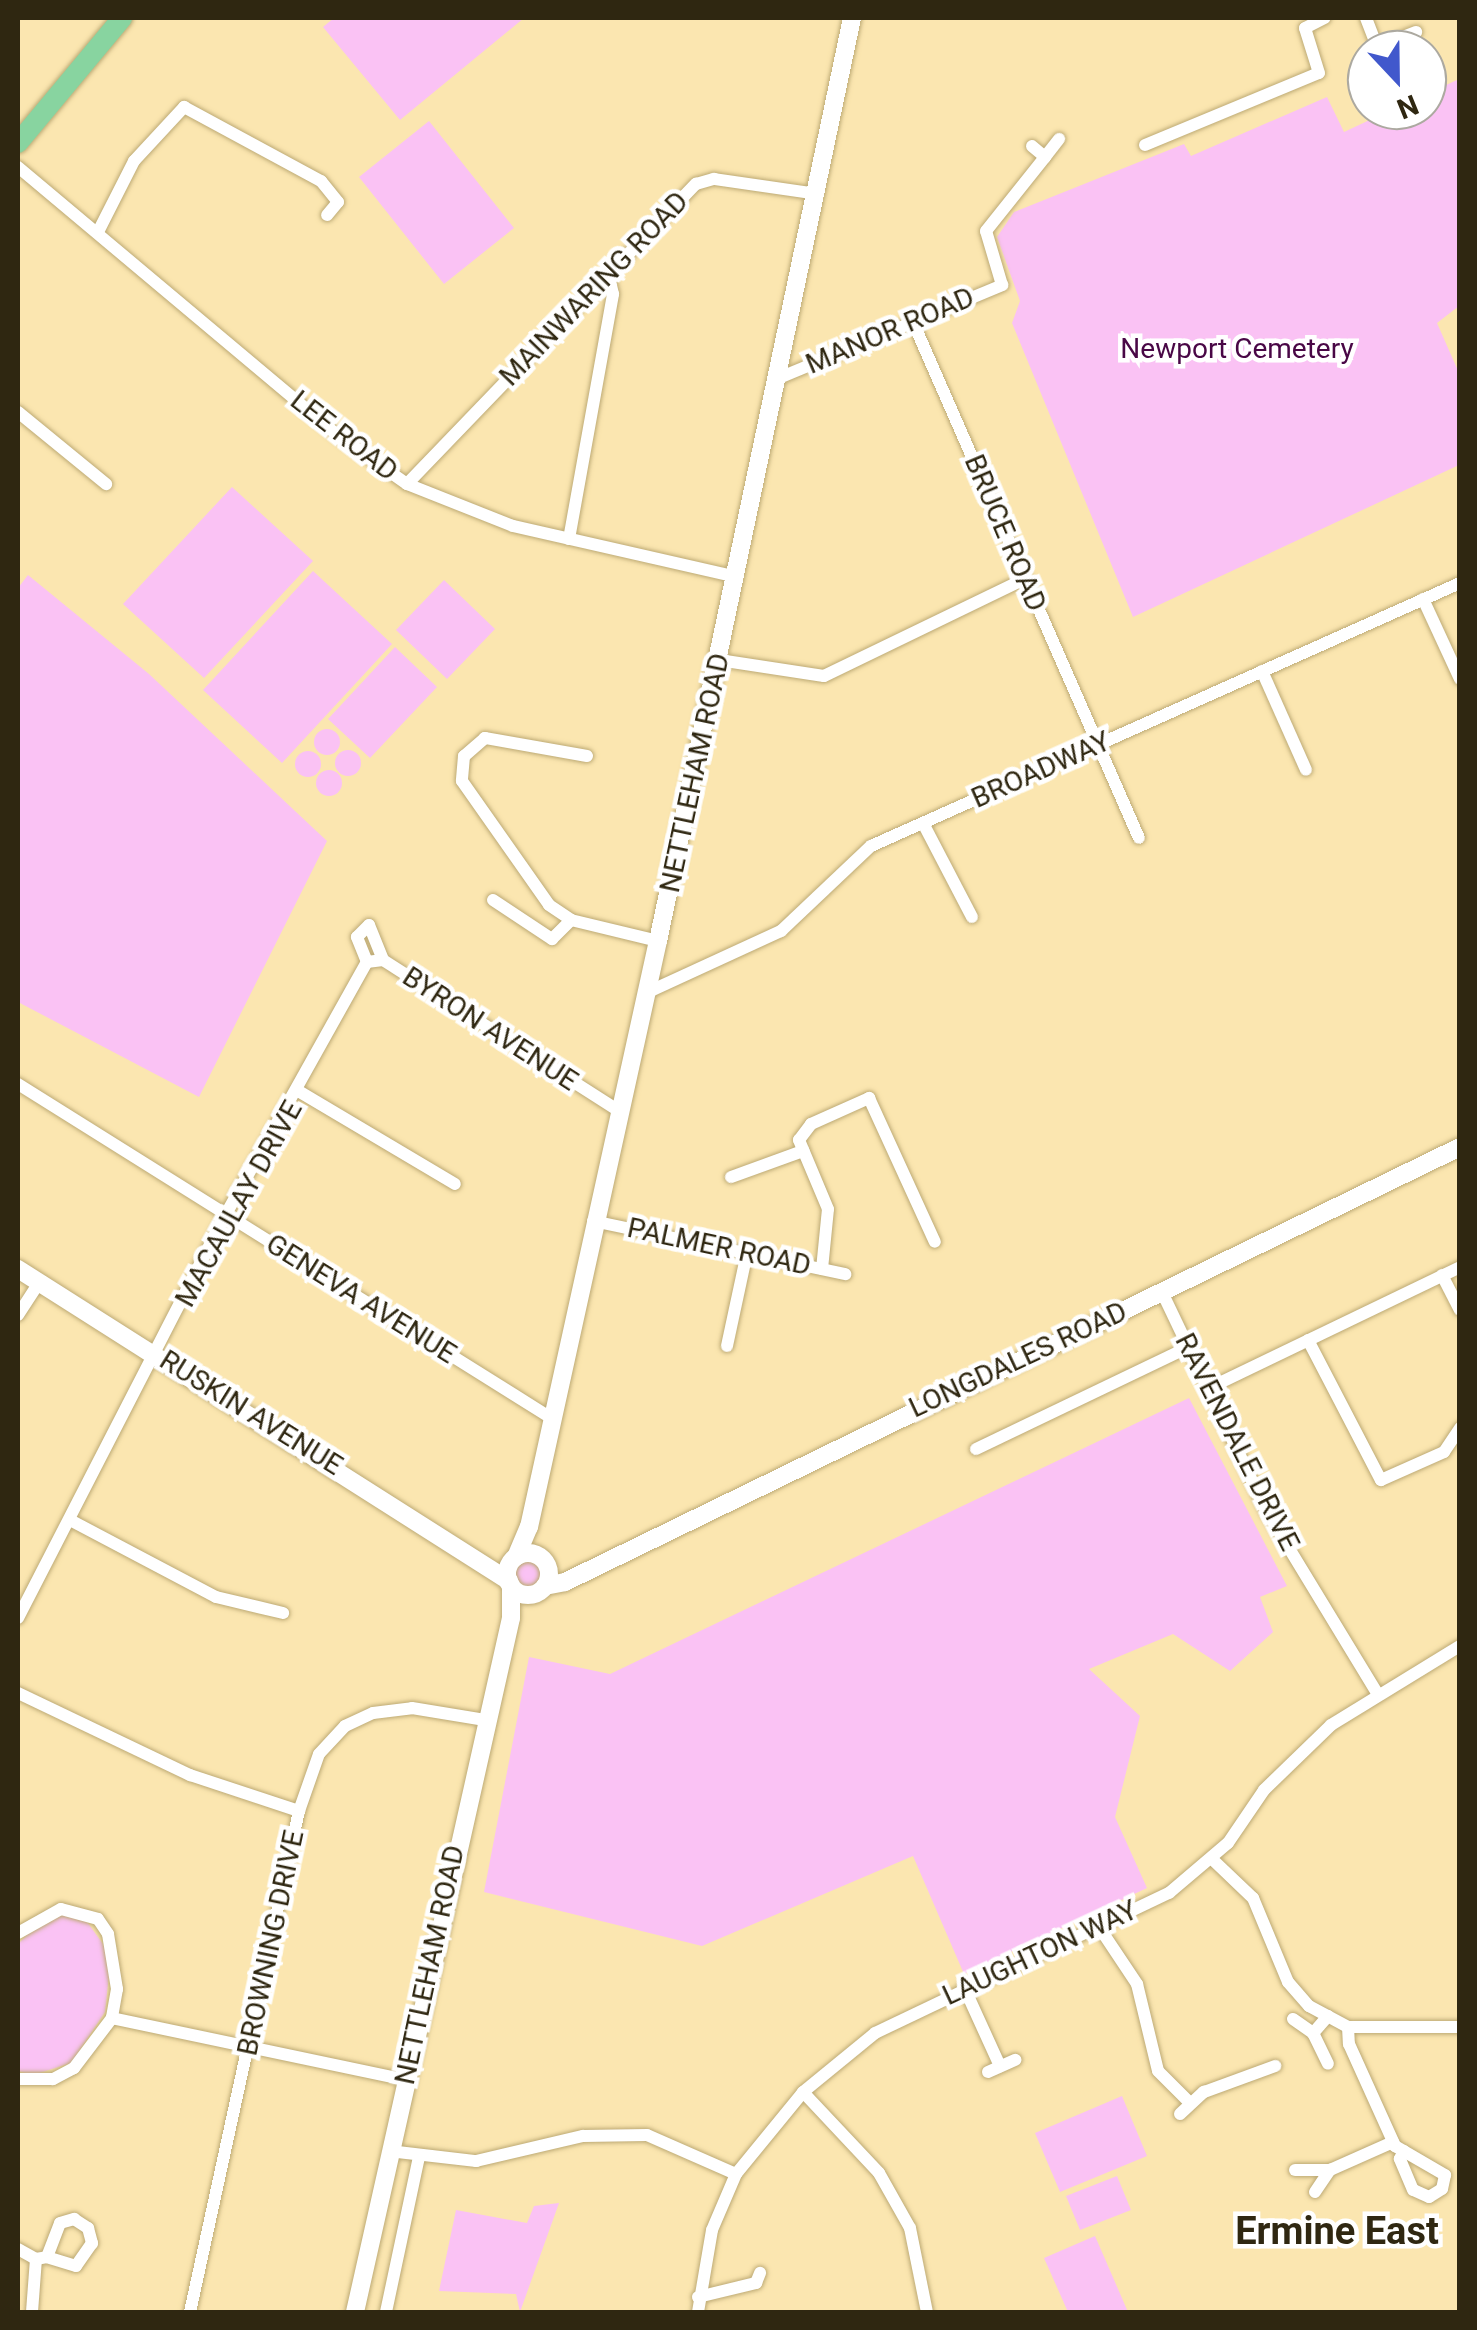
<!DOCTYPE html>
<style>
body{margin:0}
#map{position:relative;width:1477px;height:2330px;overflow:hidden;background:#fbe6b0;font-family:Roboto,sans-serif}
div>[style]{position:absolute}
.green>*{inset:0;background:#fac2f4}
.round{border-radius:50%}
.roads{filter:drop-shadow(0 0 2px #bdaa75) drop-shadow(0 0 2px #bdaa75)}
.street>*{height:12px;margin:-6px;padding:0 6px;transform-origin:6px;border-radius:6px;background:#fff}
.secondary>*{height:18px;margin:-9px;padding:0 9px;transform-origin:9px;border-radius:9px;background:#fff}
.secondary>.ring{margin:-9px;padding:0;box-sizing:content-box;background:none;border:18px solid #fff;border-radius:50%}
.primary>*{height:20px;margin:-10px;padding:0 10px;transform-origin:10px;border-radius:10px;background:#88d4a0}
span{translate:-50% -50%;white-space:nowrap;text-align:center;line-height:1.15;-webkit-text-stroke:9px #fff;paint-order:stroke}
.street-label{font-size:28px;color:#2f2711}
.park-label{font-size:28px;color:#490746}
.district-label{font-size:38px;color:#2f2711;font-weight:700}
.frame{position:absolute;inset:0;border:20px solid #2f2711;pointer-events:none}
.north{position:absolute;left:1347px;top:30px;width:100px;height:100px;box-sizing:border-box;background:#fff;border:2px solid #aca9a0;border-radius:50%;rotate:158deg;font-size:28px;font-weight:700;line-height:40px;text-align:center;color:#2f2711}
.north::after{content:'';display:block;margin:auto;width:35px;height:45px;background:#4158cc;clip-path:polygon(50% 0,100% 100%,50% 72%,0 100%)}
</style>
<div id="map">
<div class="green">
<i style="clip-path:polygon(334px 18px,524px 18px,400px 120px,323px 27px)"></i>
<i style="clip-path:polygon(1459px 79px,1459px 306px,1437px 323px,1459px 373px,1459px 465px,1133px 617px,1012px 323px,1020px 301px,997px 237px,1014px 212px,1184px 144px,1191px 156px,1327px 97px,1344px 132px,1391px 110px,1427px 110px,1427px 94px)"></i>
<i style="clip-path:polygon(429px 121px,514px 228px,444px 284px,359px 177px)"></i>
<i style="clip-path:polygon(232px 487px,313px 561px,204px 678px,123px 604px)"></i>
<i style="clip-path:polygon(313px 571px,392px 644px,282px 763px,203px 690px)"></i>
<i style="clip-path:polygon(28px 575px,149px 674px,327px 841px,199px 1097px,18px 1002px,18px 588px)"></i>
<i style="clip-path:polygon(444px 580px,495px 629px,447px 679px,396px 630px)"></i>
<i style="clip-path:polygon(395px 647px,437px 687px,370px 758px,328px 719px)"></i>
<i class="round" style="left:314px;top:729px;width:26px;height:26px"></i>
<i class="round" style="left:335px;top:750px;width:26px;height:26px"></i>
<i class="round" style="left:295px;top:751px;width:26px;height:26px"></i>
<i class="round" style="left:316px;top:770px;width:26px;height:26px"></i>
<i style="clip-path:polygon(1189px 1398px,1287px 1586px,1260px 1597px,1273px 1632px,1230px 1671px,1173px 1634px,1089px 1669px,1140px 1716px,1115px 1817px,1147px 1888px,964px 1974px,913px 1856px,702px 1946px,484px 1892px,529px 1657px,610px 1674px)"></i>
<i class="round" style="left:514px;top:1560px;width:28px;height:28px"></i>
<i style="clip-path:polygon(65px 1914px,85px 1919px,103px 1944px,110px 1966px,105px 2012px,71px 2063px,33px 2075px,18px 2071px,18px 1944px,37px 1925px)"></i>
<i style="clip-path:polygon(1122px 2096px,1147px 2156px,1060px 2192px,1035px 2133px)"></i>
<i style="clip-path:polygon(1117px 2176px,1131px 2210px,1080px 2230px,1066px 2196px)"></i>
<i style="clip-path:polygon(559px 2203px,520px 2312px,516px 2294px,439px 2291px,456px 2210px,527px 2223px,534px 2206px)"></i>
<i style="clip-path:polygon(1095px 2236px,1128px 2312px,1068px 2312px,1044px 2258px)"></i>
</div>
<div class="roads">
<div class="street">
<i style="left:1366px;top:18px;width:31px;rotate:69deg"></i>
<i style="left:1377px;top:47px;width:42px;rotate:-21deg"></i>
<i style="left:1145px;top:145px;width:188px;rotate:-22.5deg"></i>
<i style="left:1319px;top:73px;width:47px;rotate:-107.3deg"></i>
<i style="left:1305px;top:28px;width:22px;rotate:-27deg"></i>
<i style="left:1045px;top:157px;width:23px;rotate:-52deg"></i>
<i style="left:18px;top:167px;width:415px;rotate:40deg"></i>
<i style="left:336px;top:434px;width:87px;rotate:35.2deg"></i>
<i style="left:407px;top:484px;width:114px;rotate:21.6deg"></i>
<i style="left:513px;top:526px;width:230px;rotate:12.8deg"></i>
<i style="left:98px;top:232px;width:80px;rotate:-63.1deg"></i>
<i style="left:134px;top:161px;width:74px;rotate:-47.2deg"></i>
<i style="left:184px;top:107px;width:156px;rotate:28.4deg"></i>
<i style="left:321px;top:181px;width:27px;rotate:51deg"></i>
<i style="left:338px;top:202px;width:17px;rotate:130deg"></i>
<i style="left:913px;top:322px;width:563px;rotate:66.35deg"></i>
<i style="left:779px;top:378px;width:242px;rotate:-22.6deg"></i>
<i style="left:1002px;top:285px;width:56px;rotate:-106.5deg"></i>
<i style="left:986px;top:231px;width:95px;rotate:-51.4deg"></i>
<i style="left:1045px;top:157px;width:17px;rotate:-140deg"></i>
<i style="left:18px;top:412px;width:114px;rotate:39.3deg"></i>
<i style="left:407px;top:484px;width:417px;rotate:-46.1deg"></i>
<i style="left:696px;top:184px;width:19px;rotate:-16deg"></i>
<i style="left:714px;top:179px;width:105px;rotate:8.2deg"></i>
<i style="left:569px;top:539px;width:249px;rotate:-79.8deg"></i>
<i style="left:613px;top:294px;width:22px;rotate:-103deg"></i>
<i style="left:1423px;top:599px;width:88px;rotate:65.2deg"></i>
<i style="left:719px;top:660px;width:106px;rotate:8.7deg"></i>
<i style="left:824px;top:676px;width:223px;rotate:-25.8deg"></i>
<i style="left:1262px;top:671px;width:108px;rotate:66deg"></i>
<i style="left:587px;top:756px;width:104px;rotate:-170deg"></i>
<i style="left:485px;top:738px;width:28px;rotate:139deg"></i>
<i style="left:464px;top:756px;width:25px;rotate:95deg"></i>
<i style="left:462px;top:781px;width:151px;rotate:54.9deg"></i>
<i style="left:549px;top:905px;width:27px;rotate:34deg"></i>
<i style="left:571px;top:920px;width:89px;rotate:13.6deg"></i>
<i style="left:923px;top:823px;width:106px;rotate:62.5deg"></i>
<i style="left:493px;top:900px;width:71px;rotate:33.5deg"></i>
<i style="left:552px;top:939px;width:27px;rotate:-45deg"></i>
<i style="left:367px;top:962px;width:27px;rotate:-112deg"></i>
<i style="left:357px;top:937px;width:17px;rotate:-45deg"></i>
<i style="left:369px;top:925px;width:38px;rotate:68deg"></i>
<i style="left:383px;top:960px;width:280px;rotate:32.6deg"></i>
<i style="left:646px;top:993px;width:149px;rotate:-24.7deg"></i>
<i style="left:781px;top:931px;width:124px;rotate:-43.4deg"></i>
<i style="left:871px;top:846px;width:645px;rotate:-24.06deg"></i>
<i style="left:18px;top:1084px;width:629px;rotate:32.07deg"></i>
<i style="left:300px;top:1092px;width:180px;rotate:30.7deg"></i>
<i style="left:731px;top:1177px;width:77px;rotate:-19.9deg"></i>
<i style="left:593px;top:1221px;width:258px;rotate:11.9deg"></i>
<i style="left:822px;top:1269px;width:60px;rotate:-84.3deg"></i>
<i style="left:828px;top:1209px;width:75px;rotate:-112.8deg"></i>
<i style="left:799px;top:1140px;width:20px;rotate:-53deg"></i>
<i style="left:811px;top:1124px;width:64px;rotate:-24.1deg"></i>
<i style="left:869px;top:1098px;width:158px;rotate:65.4deg"></i>
<i style="left:1442px;top:1275px;width:39px;rotate:63deg"></i>
<i style="left:1162px;top:1292px;width:244px;rotate:64.5deg"></i>
<i style="left:1267px;top:1512px;width:212px;rotate:58.7deg"></i>
<i style="left:18px;top:1315px;width:38px;rotate:-57deg"></i>
<i style="left:1308px;top:1340px;width:158px;rotate:62.5deg"></i>
<i style="left:1381px;top:1480px;width:69px;rotate:-24deg"></i>
<i style="left:1444px;top:1452px;width:29px;rotate:-56deg"></i>
<i style="left:727px;top:1346px;width:95px;rotate:-77.9deg"></i>
<i style="left:1209px;top:1388px;width:279px;rotate:-25.7deg"></i>
<i style="left:976px;top:1449px;width:236px;rotate:-25.6deg"></i>
<i style="left:70px;top:1520px;width:165px;rotate:27.8deg"></i>
<i style="left:216px;top:1597px;width:69px;rotate:13.4deg"></i>
<i style="left:18px;top:1618px;width:454px;rotate:-62.8deg"></i>
<i style="left:226px;top:1214px;width:289px;rotate:-60.8deg"></i>
<i style="left:367px;top:962px;width:16px;rotate:-7deg"></i>
<i style="left:18px;top:1693px;width:191px;rotate:25.5deg"></i>
<i style="left:190px;top:1775px;width:115px;rotate:18.3deg"></i>
<i style="left:1212px;top:1859px;width:57px;rotate:43.6deg"></i>
<i style="left:1253px;top:1898px;width:91px;rotate:67.4deg"></i>
<i style="left:1288px;top:1982px;width:32px;rotate:49deg"></i>
<i style="left:1309px;top:2006px;width:44px;rotate:28.3deg"></i>
<i style="left:1348px;top:2027px;width:112px"></i>
<i style="left:1099px;top:1927px;width:69px;rotate:56.3deg"></i>
<i style="left:1137px;top:1984px;width:89px;rotate:76.4deg"></i>
<i style="left:1158px;top:2071px;width:45px;rotate:45deg"></i>
<i style="left:18px;top:1933px;width:49px;rotate:-29.2deg"></i>
<i style="left:61px;top:1909px;width:38px;rotate:15deg"></i>
<i style="left:98px;top:1919px;width:18px;rotate:56deg"></i>
<i style="left:108px;top:1934px;width:56px;rotate:80.7deg"></i>
<i style="left:117px;top:1989px;width:29px;rotate:100deg"></i>
<i style="left:112px;top:2018px;width:63px;rotate:127.2deg"></i>
<i style="left:74px;top:2068px;width:24px;rotate:152deg"></i>
<i style="left:53px;top:2079px;width:35px;rotate:180deg"></i>
<i style="left:964px;top:1987px;width:87px;rotate:65.5deg"></i>
<i style="left:1328px;top:2016px;width:23px;rotate:131deg"></i>
<i style="left:1313px;top:2033px;width:34px;rotate:64deg"></i>
<i style="left:112px;top:2018px;width:299px;rotate:11.9deg"></i>
<i style="left:1293px;top:2019px;width:24px;rotate:35deg"></i>
<i style="left:1348px;top:2027px;width:17px;rotate:87deg"></i>
<i style="left:1349px;top:2044px;width:112px;rotate:65.7deg"></i>
<i style="left:1395px;top:2146px;width:58px;rotate:30.1deg"></i>
<i style="left:1445px;top:2175px;width:14px;rotate:102deg"></i>
<i style="left:1442px;top:2189px;width:15px;rotate:148deg"></i>
<i style="left:1429px;top:2197px;width:17px;rotate:-156deg"></i>
<i style="left:1413px;top:2190px;width:34px;rotate:-113deg"></i>
<i style="left:1400px;top:2159px;width:9px;rotate:-63deg"></i>
<i style="left:988px;top:2072px;width:30px;rotate:-24deg"></i>
<i style="left:803px;top:2092px;width:111px;rotate:46.8deg"></i>
<i style="left:879px;top:2173px;width:63px;rotate:60.6deg"></i>
<i style="left:910px;top:2228px;width:86px;rotate:78.6deg"></i>
<i style="left:1180px;top:2114px;width:33px;rotate:-43deg"></i>
<i style="left:1204px;top:2092px;width:76px;rotate:-20.1deg"></i>
<i style="left:389px;top:2151px;width:88px;rotate:6.6deg"></i>
<i style="left:476px;top:2161px;width:110px;rotate:-13.2deg"></i>
<i style="left:583px;top:2136px;width:64px;rotate:-0.9deg"></i>
<i style="left:647px;top:2135px;width:97px;rotate:23.7deg"></i>
<i style="left:1295px;top:2170px;width:35px"></i>
<i style="left:1330px;top:2170px;width:69px;rotate:-24deg"></i>
<i style="left:1315px;top:2192px;width:27px;rotate:-56deg"></i>
<i style="left:18px;top:2249px;width:21px;rotate:29deg"></i>
<i style="left:36px;top:2259px;width:11px;rotate:-10deg"></i>
<i style="left:47px;top:2257px;width:36px;rotate:-69deg"></i>
<i style="left:60px;top:2223px;width:15px;rotate:-16deg"></i>
<i style="left:74px;top:2219px;width:17px;rotate:33deg"></i>
<i style="left:88px;top:2228px;width:16px;rotate:75deg"></i>
<i style="left:92px;top:2243px;width:28px;rotate:125deg"></i>
<i style="left:76px;top:2266px;width:30px;rotate:-163deg"></i>
<i style="left:698px;top:2297px;width:60px;rotate:-13.6deg"></i>
<i style="left:756px;top:2283px;width:11px;rotate:-68deg"></i>
<i style="left:32px;top:2312px;width:53px;rotate:-85.7deg"></i>
<i style="left:190px;top:2312px;width:513px;rotate:-77.73deg"></i>
<i style="left:299px;top:1811px;width:60px;rotate:-70.7deg"></i>
<i style="left:319px;top:1754px;width:38px;rotate:-47deg"></i>
<i style="left:345px;top:1726px;width:31px;rotate:-25deg"></i>
<i style="left:373px;top:1713px;width:39px;rotate:-7deg"></i>
<i style="left:412px;top:1708px;width:74px;rotate:9.3deg"></i>
<i style="left:386px;top:2312px;width:158px;rotate:-78deg"></i>
<i style="left:698px;top:2312px;width:83px;rotate:-80.3deg"></i>
<i style="left:712px;top:2230px;width:61px;rotate:-66.8deg"></i>
<i style="left:736px;top:2174px;width:106px;rotate:-50.7deg"></i>
<i style="left:803px;top:2092px;width:93px;rotate:-39.3deg"></i>
<i style="left:875px;top:2033px;width:326px;rotate:-25.5deg"></i>
<i style="left:1169px;top:1893px;width:77px;rotate:-40.3deg"></i>
<i style="left:1228px;top:1843px;width:64px;rotate:-55.8deg"></i>
<i style="left:1264px;top:1790px;width:93px;rotate:-44.1deg"></i>
<i style="left:1331px;top:1725px;width:151px;rotate:-31.5deg"></i>
</div>
<div class="secondary">
<i style="left:18px;top:1269px;width:582px;rotate:32.43deg"></i>
<i class="ring" style="left:507px;top:1553px;width:24px;height:24px"></i>
<i style="left:516px;top:1557px;width:33px;rotate:-67deg"></i>
<i style="left:529px;top:1527px;width:600px;rotate:-77.59deg"></i>
<i style="left:658px;top:941px;width:943px;rotate:-78.13deg"></i>
<i style="left:545px;top:1586px;width:20px;rotate:-11deg"></i>
<i style="left:565px;top:1582px;width:995px;rotate:-25.92deg"></i>
<i style="left:355px;top:2312px;width:711px;rotate:-77.33deg"></i>
<i style="left:511px;top:1618px;width:33px;rotate:-90deg"></i>
</div>
<div class="primary">
<i style="left:18px;top:143px;width:163px;rotate:-50.2deg"></i>
</div>
</div>
<div class="street-label">
<span style="left:594px;top:289px;rotate:-46deg">MAINWARING ROAD</span>
<span style="left:890px;top:331px;rotate:-23deg">MANOR ROAD</span>
<span style="left:344px;top:436px;rotate:38deg">LEE ROAD</span>
<span style="left:1005px;top:533px;rotate:67deg">BRUCE ROAD</span>
<span style="left:1041px;top:770px;rotate:-24deg">BROADWAY</span>
<span style="left:695px;top:773px;rotate:-78deg">NETTLEHAM ROAD</span>
<span style="left:490px;top:1029px;rotate:33deg">BYRON AVENUE</span>
<span style="left:239px;top:1204px;rotate:-61deg">MACAULAY DRIVE</span>
<span style="left:719px;top:1247px;rotate:12deg">PALMER ROAD</span>
<span style="left:361px;top:1299px;rotate:32deg">GENEVA AVENUE</span>
<span style="left:1018px;top:1360px;rotate:-25deg">LONGDALES ROAD</span>
<span style="left:251px;top:1413px;rotate:32deg">RUSKIN AVENUE</span>
<span style="left:1237px;top:1442px;rotate:63deg">RAVENDALE DRIVE</span>
<span style="left:271px;top:1943px;rotate:-78deg">BROWNING DRIVE</span>
<span style="left:1040px;top:1953px;rotate:-25deg">LAUGHTON WAY</span>
<span style="left:430px;top:1965px;rotate:-78deg">NETTLEHAM ROAD</span>
</div>
<div class="park-label">
<span style="left:1237px;top:349px">Newport Cemetery</span>
</div>
<div class="district-label">
<span style="left:1337px;top:2232px">Ermine East</span>
</div>
<div class="frame"></div>
<div class="north">N</div>
</div>
